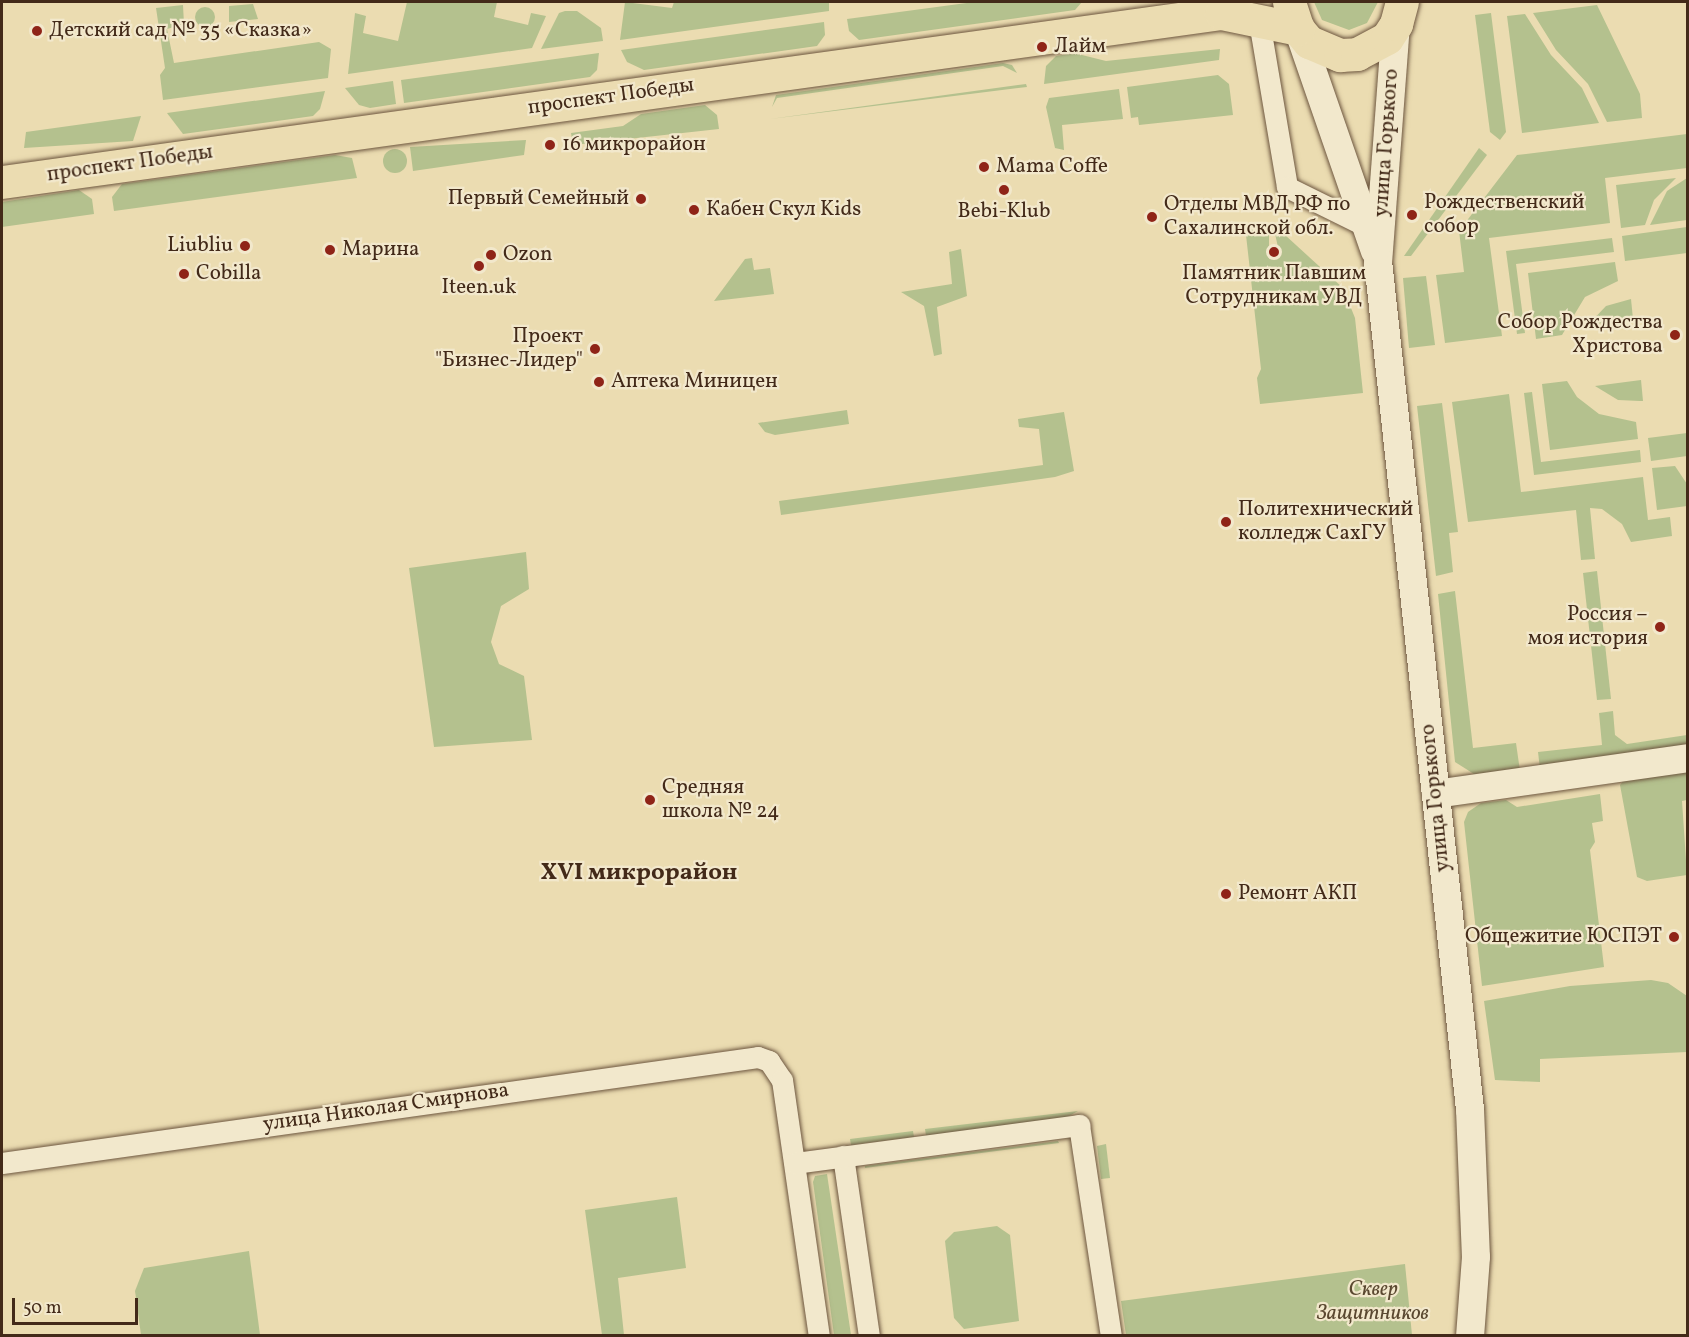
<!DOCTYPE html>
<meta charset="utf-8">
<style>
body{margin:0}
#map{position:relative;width:1689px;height:1337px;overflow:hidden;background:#ebdcb1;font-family:Vollkorn,serif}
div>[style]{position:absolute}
.green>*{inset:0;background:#b4c18e}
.round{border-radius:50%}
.roads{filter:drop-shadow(0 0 2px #6d563f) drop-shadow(0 0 2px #6d563f)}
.street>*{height:21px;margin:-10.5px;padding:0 10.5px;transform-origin:10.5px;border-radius:10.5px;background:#f2e8cc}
.secondary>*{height:28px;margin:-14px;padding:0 14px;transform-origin:14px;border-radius:14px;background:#f2e8cc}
.primary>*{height:33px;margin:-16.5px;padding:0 16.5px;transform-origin:16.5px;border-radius:16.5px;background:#ebdcb1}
.dots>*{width:16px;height:16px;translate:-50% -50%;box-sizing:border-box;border:3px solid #f2e8cc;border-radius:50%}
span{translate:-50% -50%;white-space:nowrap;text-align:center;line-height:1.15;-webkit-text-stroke:4.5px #f2e8cc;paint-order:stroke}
.poi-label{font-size:21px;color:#432a19}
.left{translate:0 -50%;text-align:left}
.right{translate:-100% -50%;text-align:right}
.street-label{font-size:21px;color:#432a19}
.park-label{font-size:21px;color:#5a4830;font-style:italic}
.quarter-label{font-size:24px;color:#432a19;font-weight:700}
.frame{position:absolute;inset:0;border:3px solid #432a19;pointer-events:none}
.scale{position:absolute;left:12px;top:1298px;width:126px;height:27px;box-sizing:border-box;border:3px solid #432a19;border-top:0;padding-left:8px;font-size:18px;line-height:21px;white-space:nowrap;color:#432a19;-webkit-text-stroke:4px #f2e8cc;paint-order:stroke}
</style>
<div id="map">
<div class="green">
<i style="clip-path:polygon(407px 2px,497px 2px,494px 17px,528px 25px,531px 13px,546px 16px,532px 48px,348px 74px,355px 13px,366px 16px,363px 33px,398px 41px)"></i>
<i style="clip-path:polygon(625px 2px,672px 8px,674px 2px,829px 2px,829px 11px,620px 40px)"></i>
<i style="clip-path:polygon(974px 2px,1082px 2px,1075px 10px,859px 40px,849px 31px,847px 19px)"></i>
<i style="clip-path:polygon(1314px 2px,1378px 2px,1367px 23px,1349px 30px,1322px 20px)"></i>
<i style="clip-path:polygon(253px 4px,258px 19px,229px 22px,229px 6px)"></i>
<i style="clip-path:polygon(183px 5px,184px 24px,167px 29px,174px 63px,319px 42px,331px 49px,328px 78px,163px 100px,160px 75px,165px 68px,156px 8px)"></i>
<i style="clip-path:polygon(1597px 5px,1640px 94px,1642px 118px,1607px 122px,1588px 84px,1556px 50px,1533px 13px)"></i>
<i class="round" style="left:195px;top:7px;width:20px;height:20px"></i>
<i style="clip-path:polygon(565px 11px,577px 11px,601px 28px,603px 41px,541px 49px,559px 13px)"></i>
<i style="clip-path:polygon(1491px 13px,1506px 132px,1500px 140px,1490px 132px,1475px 15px)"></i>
<i style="clip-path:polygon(1525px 14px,1551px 55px,1582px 88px,1599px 123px,1522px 133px,1507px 16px)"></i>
<i style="clip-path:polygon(824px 22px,825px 35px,817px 46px,644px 70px,627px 62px,621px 50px)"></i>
<i style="clip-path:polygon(1220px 49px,1219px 60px,1044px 84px,1046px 66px,1056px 56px,1074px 53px,1106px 61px)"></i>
<i style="clip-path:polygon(599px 53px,597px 70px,590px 77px,404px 103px,401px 80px)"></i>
<i style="clip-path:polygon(1003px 63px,1012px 65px,1017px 73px,1003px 66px,777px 98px,772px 107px,776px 95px)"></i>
<i style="clip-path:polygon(1218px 75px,1229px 84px,1233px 115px,1139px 125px,1138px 117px,1131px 118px,1127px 87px)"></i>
<i style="clip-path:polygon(393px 81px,396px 104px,370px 108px,359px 105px,345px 88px)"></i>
<i style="clip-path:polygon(1026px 84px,1027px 87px,770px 119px)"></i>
<i style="clip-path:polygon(1119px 89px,1123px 119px,1062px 125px,1064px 150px,1055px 148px,1046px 107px,1049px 98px)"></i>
<i style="clip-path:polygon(325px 91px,320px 109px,313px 116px,183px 134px,167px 113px)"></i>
<i style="clip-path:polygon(705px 105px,717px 115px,719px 129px,573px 145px,571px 133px,623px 126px,641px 114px)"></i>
<i style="clip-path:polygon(141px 116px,133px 141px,24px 148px,26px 132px)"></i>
<i style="clip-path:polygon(1687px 134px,1687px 168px,1605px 178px,1610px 223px,1489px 238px,1502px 336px,1445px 343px,1436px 275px,1464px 272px,1459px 231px,1517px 155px)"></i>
<i style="clip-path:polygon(526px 140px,524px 155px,413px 171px,410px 147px)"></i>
<i style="clip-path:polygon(1479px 148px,1487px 155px,1411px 256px,1404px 256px)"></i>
<i class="round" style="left:383px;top:149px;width:24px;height:24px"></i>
<i style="clip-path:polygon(335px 155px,352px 158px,357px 178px,114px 211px,112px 197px,122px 184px)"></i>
<i style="clip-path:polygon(1676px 178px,1654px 200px,1645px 225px,1621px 228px,1616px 185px)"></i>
<i style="clip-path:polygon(1687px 178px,1687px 220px,1650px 225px,1667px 191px)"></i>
<i style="clip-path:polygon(79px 190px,92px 199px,94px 214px,2px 227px,2px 202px)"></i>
<i style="clip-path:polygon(1269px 224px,1269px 259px,1280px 257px,1273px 224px,1343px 288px,1355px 318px,1363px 393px,1260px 404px,1257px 378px,1261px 369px,1245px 226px)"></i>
<i style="clip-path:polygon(1687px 227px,1687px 253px,1625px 261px,1622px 236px)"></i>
<i style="clip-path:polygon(1612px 238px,1614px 252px,1516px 264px,1525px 333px,1517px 334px,1506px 251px)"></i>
<i style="clip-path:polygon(961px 249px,967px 296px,937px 307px,942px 354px,934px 356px,924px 306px,901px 292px,952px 284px,949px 252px)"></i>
<i style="clip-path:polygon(752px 258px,754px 270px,770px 268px,774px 294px,714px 301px,745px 259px)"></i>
<i style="clip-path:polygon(1615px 262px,1618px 281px,1585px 297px,1562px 335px,1536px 339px,1528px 273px)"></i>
<i style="clip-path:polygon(1426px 276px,1435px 345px,1409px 348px,1403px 278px)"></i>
<i style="clip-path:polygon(1631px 299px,1633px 319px,1588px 325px,1606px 306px)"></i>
<i style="clip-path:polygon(1641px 380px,1643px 401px,1640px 401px,1618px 400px,1595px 386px)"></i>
<i style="clip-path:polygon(1567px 381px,1577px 397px,1599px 414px,1636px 422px,1638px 439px,1550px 450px,1542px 384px)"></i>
<i style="clip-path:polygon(1532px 392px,1541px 462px,1640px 450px,1641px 462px,1534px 475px,1524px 393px)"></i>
<i style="clip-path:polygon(1509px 394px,1521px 492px,1643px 477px,1648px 520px,1670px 517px,1672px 536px,1631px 542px,1622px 524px,1602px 509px,1590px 508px,1595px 559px,1581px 560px,1576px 510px,1468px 522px,1452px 402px)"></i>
<i style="clip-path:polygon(1442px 403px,1458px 532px,1449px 533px,1453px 572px,1436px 576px,1417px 406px)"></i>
<i style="clip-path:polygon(847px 410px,849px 424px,775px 435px,765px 432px,758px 423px)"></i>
<i style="clip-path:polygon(1064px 412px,1074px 471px,1055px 477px,781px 515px,779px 501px,1043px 465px,1039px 429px,1019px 427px,1018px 419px)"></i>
<i style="clip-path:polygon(1687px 433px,1687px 456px,1651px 461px,1648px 438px)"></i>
<i style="clip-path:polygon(1675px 466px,1687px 484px,1687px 506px,1657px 510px,1652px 468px)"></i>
<i style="clip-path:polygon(526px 552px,529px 589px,501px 606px,491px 642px,499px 664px,524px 676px,532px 740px,434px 747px,409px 568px)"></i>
<i style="clip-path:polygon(1597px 571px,1611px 699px,1597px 700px,1583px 573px)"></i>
<i style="clip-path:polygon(1455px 591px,1473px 748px,1516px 743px,1520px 771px,1474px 774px,1455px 762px,1438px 594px)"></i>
<i style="clip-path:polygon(1613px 711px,1615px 735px,1627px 744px,1687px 735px,1687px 746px,1540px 769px,1538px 752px,1602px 745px,1599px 713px)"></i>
<i style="clip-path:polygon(1687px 770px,1687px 800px,1682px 801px,1687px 875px,1647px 881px,1637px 877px,1620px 785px,1624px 780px)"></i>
<i style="clip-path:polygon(1600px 794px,1603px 821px,1592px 823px,1595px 842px,1590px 850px,1604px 967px,1482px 986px,1464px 822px,1468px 812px,1481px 803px,1506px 800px,1517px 807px)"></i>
<i style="clip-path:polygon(1651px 980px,1668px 983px,1687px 996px,1687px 1052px,1540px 1059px,1540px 1082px,1495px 1080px,1484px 1001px,1570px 986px)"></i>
<i style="clip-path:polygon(1078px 1111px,1062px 1120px,926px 1136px,925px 1129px)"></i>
<i style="clip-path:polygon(913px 1131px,914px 1137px,851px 1145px,850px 1139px)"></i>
<i style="clip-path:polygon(1058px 1141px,1059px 1143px,865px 1168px,865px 1166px)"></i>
<i style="clip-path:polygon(1106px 1144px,1110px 1178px,1101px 1179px,1097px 1146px)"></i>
<i style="clip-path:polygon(827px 1174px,851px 1335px,834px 1335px,813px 1182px,815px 1176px)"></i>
<i style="clip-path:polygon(677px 1197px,686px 1268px,618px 1278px,624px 1335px,602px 1335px,585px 1210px)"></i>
<i style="clip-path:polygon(997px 1226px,1010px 1235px,1019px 1321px,964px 1329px,954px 1318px,945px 1241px,954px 1232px)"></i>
<i style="clip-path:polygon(249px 1251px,260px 1335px,141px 1335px,135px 1291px,144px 1268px)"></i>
<i style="clip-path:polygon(1405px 1264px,1412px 1335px,1126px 1335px,1121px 1301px)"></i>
</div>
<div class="roads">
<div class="street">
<i style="left:1259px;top:21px;width:168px;rotate:80.4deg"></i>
<i style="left:1287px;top:187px;width:88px;rotate:26.3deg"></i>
<i style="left:843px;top:1156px;width:182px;rotate:81.8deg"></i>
<i style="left:2px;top:1163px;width:763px;rotate:-7.98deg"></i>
<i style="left:758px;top:1057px;width:12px;rotate:20deg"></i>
<i style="left:769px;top:1061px;width:23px;rotate:56deg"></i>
<i style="left:782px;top:1080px;width:259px;rotate:81.8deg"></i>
<i style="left:795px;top:1163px;width:287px;rotate:-7.6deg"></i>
<i style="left:1079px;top:1125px;width:213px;rotate:81.4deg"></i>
</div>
<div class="secondary">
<i style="left:1396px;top:24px;width:238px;rotate:94.3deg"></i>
<i style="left:1378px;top:261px;width:853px;rotate:83.81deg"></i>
<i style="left:1470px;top:1109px;width:148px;rotate:87.7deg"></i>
<i style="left:1476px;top:1257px;width:79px;rotate:94.3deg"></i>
<i style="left:1298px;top:29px;width:235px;rotate:70.9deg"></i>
<i style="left:1436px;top:794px;width:255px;rotate:-8.1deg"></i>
</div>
<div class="primary">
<i style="left:1289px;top:2px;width:28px;rotate:72deg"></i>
<i style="left:1298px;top:29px;width:17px;rotate:50deg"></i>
<i style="left:1309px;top:42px;width:34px;rotate:23deg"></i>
<i style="left:1340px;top:55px;width:17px;rotate:-3deg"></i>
<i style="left:1357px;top:54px;width:34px;rotate:-28deg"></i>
<i style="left:1387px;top:38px;width:17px;rotate:-57deg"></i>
<i style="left:1396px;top:24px;width:23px;rotate:-75deg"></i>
<i style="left:2px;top:182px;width:1231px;rotate:-7.89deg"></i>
<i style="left:1221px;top:13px;width:79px;rotate:11.7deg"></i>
</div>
</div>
<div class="dots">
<i style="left:37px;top:31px;background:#8f2418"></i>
<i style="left:1042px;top:47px;background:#8f2418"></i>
<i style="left:550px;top:145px;background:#8f2418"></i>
<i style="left:984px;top:167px;background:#8f2418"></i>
<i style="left:1004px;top:190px;background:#8f2418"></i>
<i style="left:641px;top:199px;background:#8f2418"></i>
<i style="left:694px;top:210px;background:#8f2418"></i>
<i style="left:1412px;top:215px;background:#8f2418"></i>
<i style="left:1152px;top:217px;background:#8f2418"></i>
<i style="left:245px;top:246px;background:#8f2418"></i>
<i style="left:330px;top:250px;background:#8f2418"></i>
<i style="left:1274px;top:252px;background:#8f2418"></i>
<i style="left:491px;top:255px;background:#8f2418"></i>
<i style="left:479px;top:266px;background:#8f2418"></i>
<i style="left:184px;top:274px;background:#8f2418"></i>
<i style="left:1675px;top:335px;background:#8f2418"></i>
<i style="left:595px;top:349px;background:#8f2418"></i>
<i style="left:599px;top:382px;background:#8f2418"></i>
<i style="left:1226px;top:522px;background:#8f2418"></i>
<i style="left:1660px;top:627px;background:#8f2418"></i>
<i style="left:650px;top:800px;background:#8f2418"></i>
<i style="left:1226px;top:894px;background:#8f2418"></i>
<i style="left:1674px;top:937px;background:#8f2418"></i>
</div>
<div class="poi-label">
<span class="left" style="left:49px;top:31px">Детский сад № 35 «Сказка»</span>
<span class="left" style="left:1054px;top:47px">Лайм</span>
<span class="left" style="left:562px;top:145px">16 микрорайон</span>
<span class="left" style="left:996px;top:167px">Mama Coffe</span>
<span class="right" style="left:629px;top:199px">Первый Семейный</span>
<span class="left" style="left:1424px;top:215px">Рождественский<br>собор</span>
<span class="left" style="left:1164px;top:217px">Отделы МВД РФ по<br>Сахалинской обл.</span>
<span class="left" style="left:706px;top:210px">Кабен Скул Kids</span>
<span style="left:1004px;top:212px">Bebi-Klub</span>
<span class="right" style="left:233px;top:246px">Liubliu</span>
<span class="left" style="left:342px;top:250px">Марина</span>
<span class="left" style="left:503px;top:255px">Ozon</span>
<span class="left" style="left:196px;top:274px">Cobilla</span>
<span style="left:1274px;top:286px">Памятник Павшим<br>Сотрудникам УВД</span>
<span style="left:479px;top:288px">Iteen.uk</span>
<span class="right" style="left:1663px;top:335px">Собор Рождества<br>Христова</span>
<span class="right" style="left:583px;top:349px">Проект<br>"Бизнес-Лидер"</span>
<span class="left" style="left:611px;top:382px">Аптека Миницен</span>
<span class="left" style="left:1238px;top:522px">Политехнический<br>колледж СахГУ</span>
<span class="right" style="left:1648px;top:627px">Россия –<br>моя история</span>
<span class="left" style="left:662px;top:800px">Средняя<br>школа № 24</span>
<span class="left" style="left:1238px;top:894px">Ремонт АКП</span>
<span class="right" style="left:1662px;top:937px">Общежитие ЮСПЭТ</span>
</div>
<div class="street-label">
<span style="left:611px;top:97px;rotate:-8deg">проспект Победы</span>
<span style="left:1387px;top:143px;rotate:-86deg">улица Горького</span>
<span style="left:130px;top:164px;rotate:-8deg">проспект Победы</span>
<span style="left:1436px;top:798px;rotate:-96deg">улица Горького</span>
<span style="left:386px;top:1108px;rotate:-8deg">улица Николая Смирнова</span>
</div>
<div class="park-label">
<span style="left:1373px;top:1302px">Сквер<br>Защитников</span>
</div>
<div class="quarter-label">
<span style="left:639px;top:874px">XVI микрорайон</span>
</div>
<div class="frame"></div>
<div class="scale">50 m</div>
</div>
